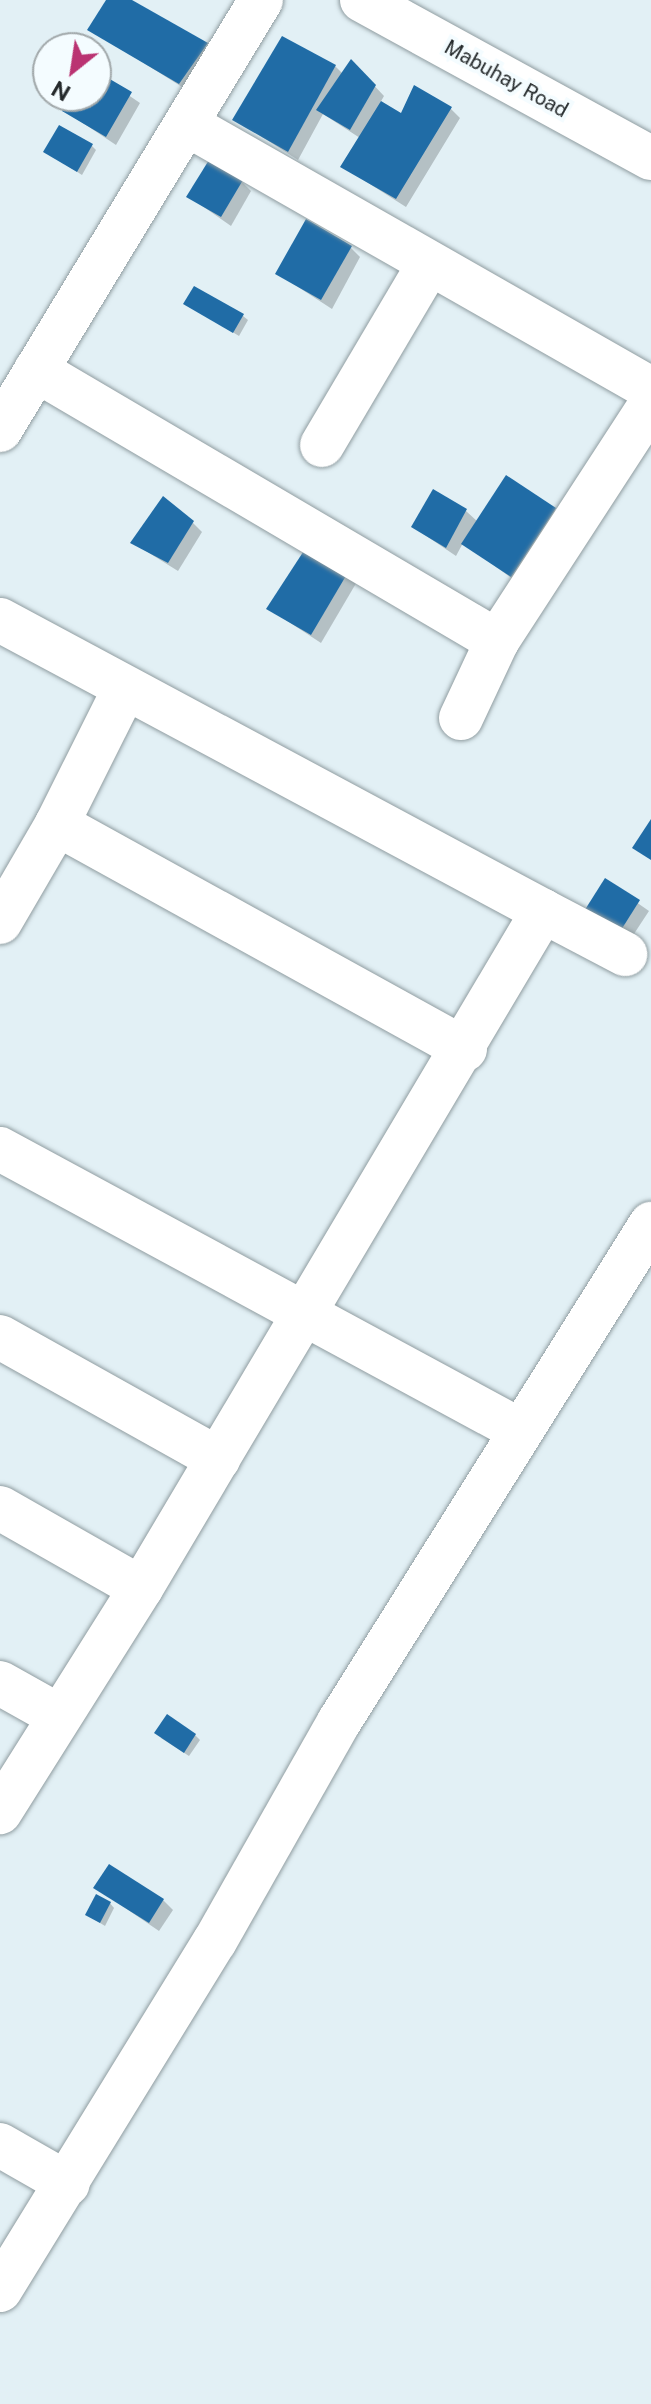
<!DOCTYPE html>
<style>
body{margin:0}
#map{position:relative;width:651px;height:2404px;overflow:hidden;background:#e2f0f5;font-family:"Public Sans",sans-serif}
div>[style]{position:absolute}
.shadow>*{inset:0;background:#0003}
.building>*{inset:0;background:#206ca6}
.roads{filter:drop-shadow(0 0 2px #909da1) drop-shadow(0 0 2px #909da1)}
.street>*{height:44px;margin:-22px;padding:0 22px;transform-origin:22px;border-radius:22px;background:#fff}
.secondary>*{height:44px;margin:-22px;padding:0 22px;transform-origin:22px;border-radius:22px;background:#fff}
span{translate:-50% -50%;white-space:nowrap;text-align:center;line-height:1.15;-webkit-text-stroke:8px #f4fcff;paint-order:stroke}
.street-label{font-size:20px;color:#24292b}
.north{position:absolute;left:32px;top:32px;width:80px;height:80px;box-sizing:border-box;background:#f4fcff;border:2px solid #a1a8aa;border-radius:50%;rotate:210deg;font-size:22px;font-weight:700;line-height:32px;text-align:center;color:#24292b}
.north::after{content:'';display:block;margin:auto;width:28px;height:36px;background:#ba3372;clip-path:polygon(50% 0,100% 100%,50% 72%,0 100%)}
</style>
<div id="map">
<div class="shadow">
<i style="clip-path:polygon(108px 0,129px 0,217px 54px,190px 92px,90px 29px)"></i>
<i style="clip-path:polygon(352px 62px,384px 96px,380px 103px,401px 116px,450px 108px,460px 118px,406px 207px,343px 167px,360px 138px,323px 114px,298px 160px,234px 119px,335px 66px,343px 74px)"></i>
<i style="clip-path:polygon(96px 73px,140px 103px,116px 145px,65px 111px,74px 96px,96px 96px)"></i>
<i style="clip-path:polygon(92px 146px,96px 150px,82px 175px,46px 152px)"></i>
<i style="clip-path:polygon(242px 182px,251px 191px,231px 226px,188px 196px)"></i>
<i style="clip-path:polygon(351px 248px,360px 257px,332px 309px,278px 274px)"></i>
<i style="clip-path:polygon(186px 304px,243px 316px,248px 320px,239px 336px)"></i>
<i style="clip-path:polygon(555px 510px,564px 519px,521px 585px,463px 543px,456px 556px,413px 527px,466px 511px,478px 522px)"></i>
<i style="clip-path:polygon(193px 523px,202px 532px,178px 571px,133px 543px)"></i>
<i style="clip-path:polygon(307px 548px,358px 580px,321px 643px,269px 609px)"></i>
<i style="clip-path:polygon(606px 881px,649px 911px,626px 946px)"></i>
<i style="clip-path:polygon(195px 1735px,200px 1740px,189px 1756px,161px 1738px)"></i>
<i style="clip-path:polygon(96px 1888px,163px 1900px,173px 1910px,159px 1931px)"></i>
<i style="clip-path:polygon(109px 1902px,114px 1908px,105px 1926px,87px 1915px)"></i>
</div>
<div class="building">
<i style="clip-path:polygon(106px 0,132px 0,208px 43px,179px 84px,87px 30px)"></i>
<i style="clip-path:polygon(282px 36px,336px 65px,288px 152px,232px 120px)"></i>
<i style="clip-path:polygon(351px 59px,376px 85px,350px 130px,316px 110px)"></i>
<i style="clip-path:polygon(96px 71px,132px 92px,106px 137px,62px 111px,72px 96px,96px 96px)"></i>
<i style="clip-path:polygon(414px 85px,452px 107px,396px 199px,340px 167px,381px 101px,401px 113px)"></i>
<i style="clip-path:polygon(59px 125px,93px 144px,77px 172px,43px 152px)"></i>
<i style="clip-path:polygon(209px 160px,243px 180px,221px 217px,186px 197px)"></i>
<i style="clip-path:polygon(306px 219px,352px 246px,321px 300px,275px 274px)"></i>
<i style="clip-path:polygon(194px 286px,244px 314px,233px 333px,183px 304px)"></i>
<i style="clip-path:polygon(506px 475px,556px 508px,511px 577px,461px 544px)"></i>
<i style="clip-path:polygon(433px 489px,467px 509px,446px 548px,411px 527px)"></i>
<i style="clip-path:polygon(163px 496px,194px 521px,168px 563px,130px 543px)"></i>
<i style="clip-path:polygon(307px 546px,350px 569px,311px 635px,266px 609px)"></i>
<i style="clip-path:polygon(651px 819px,651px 860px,632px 848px)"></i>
<i style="clip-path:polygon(605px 878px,640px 900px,616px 938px,581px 916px)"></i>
<i style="clip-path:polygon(167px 1714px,196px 1734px,184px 1753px,154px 1733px)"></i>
<i style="clip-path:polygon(109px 1864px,164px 1899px,149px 1923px,93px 1888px)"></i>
<i style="clip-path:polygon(96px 1894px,111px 1902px,100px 1923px,85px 1915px)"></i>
</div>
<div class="roads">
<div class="street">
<i style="left:188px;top:125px;width:533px;rotate:29.69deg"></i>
<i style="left:36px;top:370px;width:535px;rotate:30.45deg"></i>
<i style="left:0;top:430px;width:503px;rotate:-58.74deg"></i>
<i style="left:322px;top:445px;width:210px;rotate:-59.4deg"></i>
<i style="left:0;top:620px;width:616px;rotate:28.19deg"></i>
<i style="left:543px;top:911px;width:787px;rotate:120.7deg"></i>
<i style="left:141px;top:1588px;width:265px;rotate:122.2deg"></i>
<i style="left:461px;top:718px;width:85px;rotate:-64.9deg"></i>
<i style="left:497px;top:641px;width:283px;rotate:-57deg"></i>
<i style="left:57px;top:824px;width:466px;rotate:28.9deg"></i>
<i style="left:543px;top:911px;width:93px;rotate:27.7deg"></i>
<i style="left:0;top:922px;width:113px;rotate:-59.8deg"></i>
<i style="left:57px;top:824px;width:152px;rotate:-63.4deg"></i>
<i style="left:0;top:1149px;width:590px;rotate:28.43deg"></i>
<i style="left:0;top:1337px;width:250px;rotate:29.2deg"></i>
<i style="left:0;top:1508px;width:162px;rotate:29.6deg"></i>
<i style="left:0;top:1683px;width:68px;rotate:29.2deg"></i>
<i style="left:0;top:2145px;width:78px;rotate:29.8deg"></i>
<i style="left:0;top:2290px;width:410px;rotate:-58.4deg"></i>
<i style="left:215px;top:1941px;width:252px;rotate:-60.5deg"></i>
<i style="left:339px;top:1722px;width:588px;rotate:-57.93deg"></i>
</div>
<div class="secondary">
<i style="left:362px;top:0;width:329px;rotate:28.7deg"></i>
</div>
</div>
<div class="street-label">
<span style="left:506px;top:79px;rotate:29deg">Mabuhay Road</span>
</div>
<div class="north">N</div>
</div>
